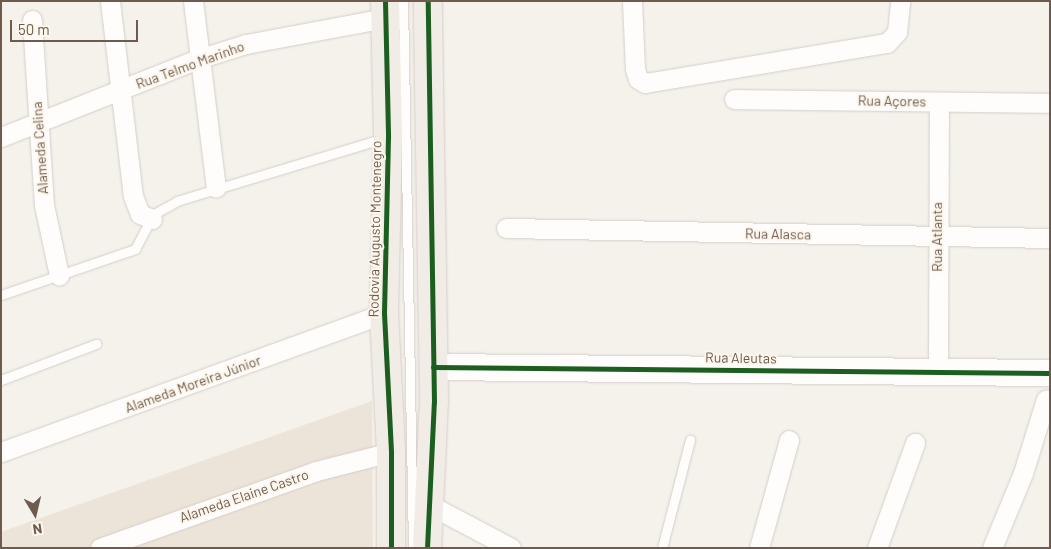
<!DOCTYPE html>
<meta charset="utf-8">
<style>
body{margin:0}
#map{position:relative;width:1051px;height:549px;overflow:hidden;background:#f5f1eb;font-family:Barlow,sans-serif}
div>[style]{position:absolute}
.residential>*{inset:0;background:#ede4d9}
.roads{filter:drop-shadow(0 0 1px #d4cec9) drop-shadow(0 0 1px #d4cec9)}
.lane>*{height:9px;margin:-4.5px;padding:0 4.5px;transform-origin:4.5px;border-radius:4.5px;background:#fefdfc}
.street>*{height:19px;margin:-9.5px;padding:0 9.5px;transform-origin:9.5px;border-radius:9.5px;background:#fefdfc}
.secondary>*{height:26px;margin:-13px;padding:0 13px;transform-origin:13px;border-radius:13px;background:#fefdfc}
.primary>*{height:28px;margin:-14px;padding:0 14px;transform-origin:14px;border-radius:14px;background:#f1ede6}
.cycleway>*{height:5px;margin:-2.5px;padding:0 2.5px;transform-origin:2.5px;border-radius:2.5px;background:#1b5e20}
span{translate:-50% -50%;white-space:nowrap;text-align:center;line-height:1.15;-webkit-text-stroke:4px #fdf6ec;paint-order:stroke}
.street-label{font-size:14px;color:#6f5b4e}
.frame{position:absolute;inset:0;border:2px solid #6f5b4e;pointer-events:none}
.north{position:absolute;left:10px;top:489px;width:50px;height:50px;-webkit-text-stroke:4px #fdf6ec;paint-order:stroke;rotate:171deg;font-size:14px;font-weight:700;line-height:20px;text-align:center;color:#6f5b4e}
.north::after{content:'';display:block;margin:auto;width:18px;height:22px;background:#6f5b4e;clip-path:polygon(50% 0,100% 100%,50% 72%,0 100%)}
.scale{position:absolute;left:10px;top:20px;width:128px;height:22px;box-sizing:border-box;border:2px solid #6f5b4e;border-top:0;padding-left:6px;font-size:15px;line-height:18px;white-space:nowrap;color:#6f5b4e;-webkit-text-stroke:4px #fdf6ec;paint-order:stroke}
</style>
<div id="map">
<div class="residential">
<i style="clip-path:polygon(372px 401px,373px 548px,1px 548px,1px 532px)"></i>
</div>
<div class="roads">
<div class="lane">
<i style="left:403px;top:1px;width:547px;rotate:88.95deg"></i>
<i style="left:1px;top:295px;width:142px;rotate:-18.9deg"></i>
<i style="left:135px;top:249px;width:40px;rotate:-62deg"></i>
<i style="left:154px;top:214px;width:26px;rotate:-29deg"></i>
<i style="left:177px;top:201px;width:217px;rotate:-16.9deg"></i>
<i style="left:1px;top:380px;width:102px;rotate:-20.8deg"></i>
<i style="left:662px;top:548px;width:112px;rotate:-75.5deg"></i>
</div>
<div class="street">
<i style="left:110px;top:1px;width:196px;rotate:83.3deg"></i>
<i style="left:133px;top:196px;width:19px;rotate:69deg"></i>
<i style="left:140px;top:214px;width:13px;rotate:23deg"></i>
<i style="left:193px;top:1px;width:188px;rotate:83deg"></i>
<i style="left:632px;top:1px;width:68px;rotate:87.5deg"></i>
<i style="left:635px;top:69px;width:10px;rotate:73deg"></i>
<i style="left:638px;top:79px;width:8px;rotate:30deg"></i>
<i style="left:645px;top:83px;width:245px;rotate:-9.4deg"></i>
<i style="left:887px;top:43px;width:15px;rotate:-48deg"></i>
<i style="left:897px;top:32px;width:31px;rotate:-84deg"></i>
<i style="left:32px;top:20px;width:185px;rotate:86.3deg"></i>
<i style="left:44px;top:205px;width:72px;rotate:77.9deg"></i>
<i style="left:734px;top:99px;width:316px;rotate:0.7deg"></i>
<i style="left:1px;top:137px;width:212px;rotate:-21.6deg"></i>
<i style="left:198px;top:59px;width:50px;rotate:-17.4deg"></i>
<i style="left:246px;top:44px;width:141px;rotate:-10.6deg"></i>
<i style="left:506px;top:228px;width:544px;rotate:1.05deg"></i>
<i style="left:938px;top:371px;width:269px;rotate:-89.8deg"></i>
<i style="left:1px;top:452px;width:407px;rotate:-19.9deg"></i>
<i style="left:428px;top:504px;width:94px;rotate:27.9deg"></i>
<i style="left:100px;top:548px;width:229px;rotate:-19.6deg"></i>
<i style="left:316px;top:471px;width:77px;rotate:-14.2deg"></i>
<i style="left:759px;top:548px;width:112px;rotate:-74.5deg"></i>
<i style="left:877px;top:548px;width:112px;rotate:-70.1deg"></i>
<i style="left:992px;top:548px;width:81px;rotate:-67.5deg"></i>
<i style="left:1023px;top:473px;width:77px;rotate:-72.7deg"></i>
</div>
<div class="secondary">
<i style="left:433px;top:367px;width:617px;rotate:0.56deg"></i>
</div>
<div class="primary">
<i style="left:385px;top:1px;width:136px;rotate:88.7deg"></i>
<i style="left:388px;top:137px;width:176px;rotate:91.3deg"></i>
<i style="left:384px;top:313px;width:139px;rotate:87.1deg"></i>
<i style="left:391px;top:452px;width:96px;rotate:90deg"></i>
<i style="left:427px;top:548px;width:146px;rotate:-87.3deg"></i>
<i style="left:434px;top:402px;width:401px;rotate:-90.9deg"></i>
</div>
</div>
<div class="cycleway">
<i style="left:385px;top:1px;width:136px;rotate:88.7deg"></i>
<i style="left:388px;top:137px;width:176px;rotate:91.3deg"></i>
<i style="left:384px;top:313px;width:139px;rotate:87.1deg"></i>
<i style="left:391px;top:452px;width:96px;rotate:90deg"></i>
<i style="left:433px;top:367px;width:617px;rotate:0.56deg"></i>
<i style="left:427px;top:548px;width:146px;rotate:-87.3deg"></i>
<i style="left:434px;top:402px;width:401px;rotate:-90.9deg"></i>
</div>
<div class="street-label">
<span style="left:190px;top:65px;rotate:-20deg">Rua Telmo Marinho</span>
<span style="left:892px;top:101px;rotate:1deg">Rua Açores</span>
<span style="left:40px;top:148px;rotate:-94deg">Alameda Celina</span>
<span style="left:375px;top:229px;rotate:-89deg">Rodovia Augusto Montenegro</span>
<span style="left:778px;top:234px;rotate:1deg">Rua Alasca</span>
<span style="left:937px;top:237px;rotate:-90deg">Rua Atlanta</span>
<span style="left:741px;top:358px;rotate:1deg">Rua Aleutas</span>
<span style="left:193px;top:384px;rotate:-20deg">Alameda Moreira Júnior</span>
<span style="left:244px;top:496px;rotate:-19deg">Alameda Elaine Castro</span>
</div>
<div class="frame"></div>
<div class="north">N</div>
<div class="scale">50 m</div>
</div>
